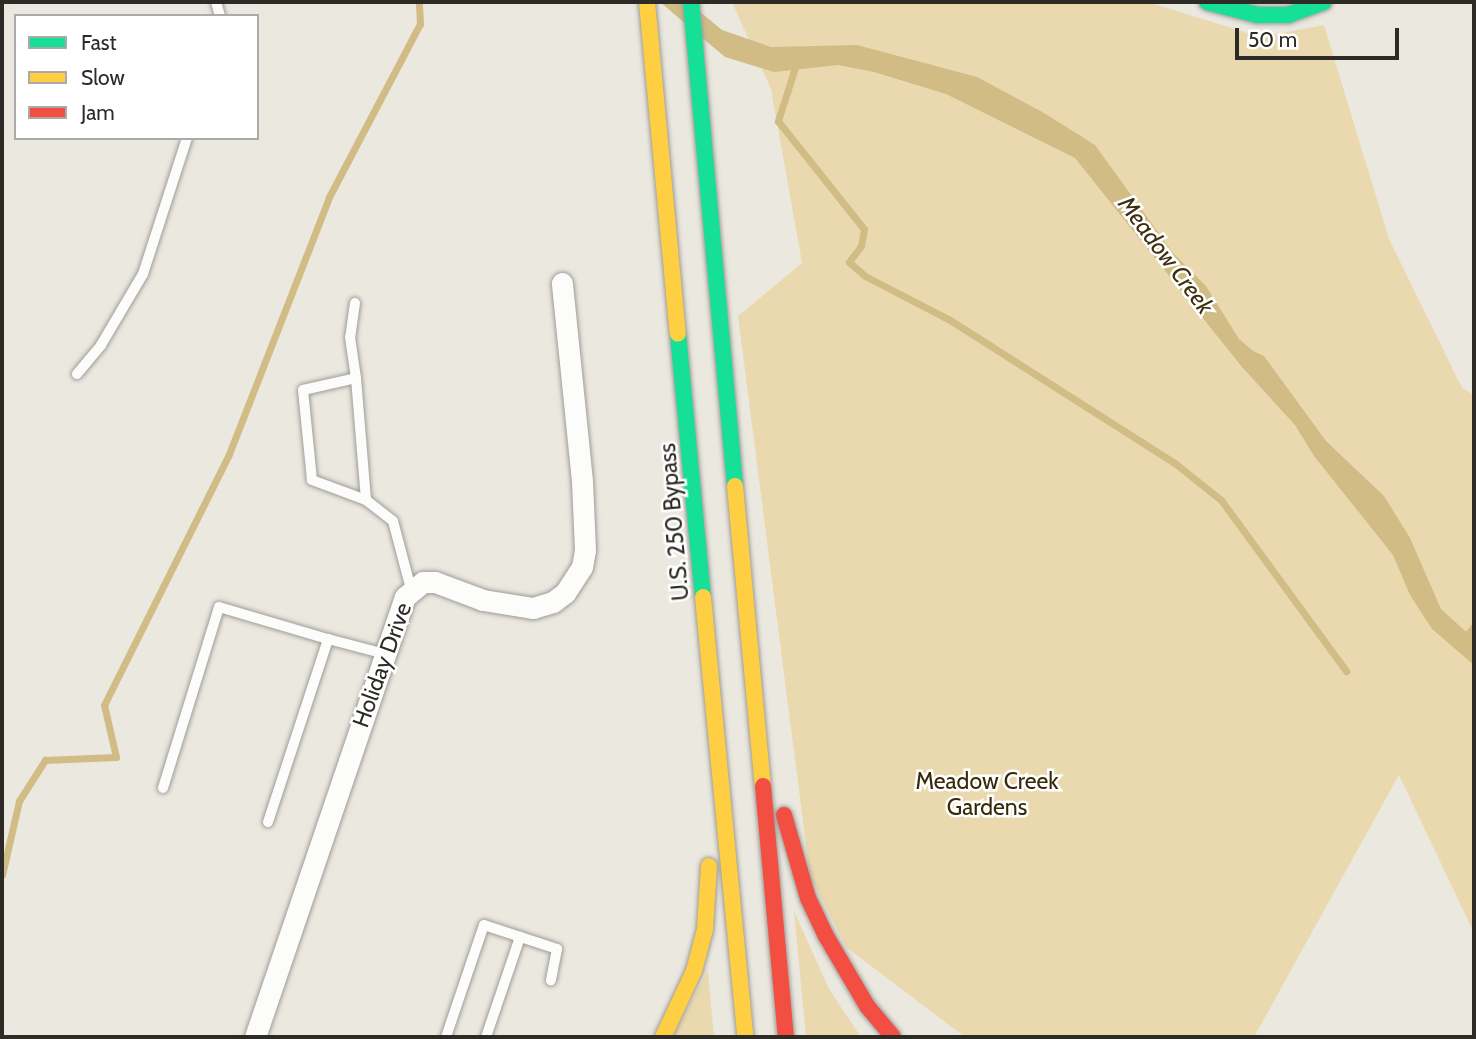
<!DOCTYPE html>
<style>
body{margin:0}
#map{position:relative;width:1476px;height:1039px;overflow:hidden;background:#ebe8e0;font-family:Cabin,sans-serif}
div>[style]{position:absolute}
.green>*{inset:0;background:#ead9af}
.water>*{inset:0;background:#d1bc86}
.stream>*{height:7px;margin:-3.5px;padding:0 3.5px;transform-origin:3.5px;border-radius:3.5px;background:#d1bc86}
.roads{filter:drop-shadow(0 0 2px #9f9d97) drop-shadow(0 0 2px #9f9d97)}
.lane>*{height:10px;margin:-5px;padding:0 5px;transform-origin:5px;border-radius:5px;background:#fcfcfa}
.street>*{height:21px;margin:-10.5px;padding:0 10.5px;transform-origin:10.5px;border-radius:10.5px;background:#fcfcfa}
.fast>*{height:16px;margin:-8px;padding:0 8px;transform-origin:8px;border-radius:8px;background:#16e098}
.slow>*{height:16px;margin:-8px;padding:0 8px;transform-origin:8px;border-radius:8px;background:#ffcf43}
.jam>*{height:16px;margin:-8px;padding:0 8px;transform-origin:8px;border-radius:8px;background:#f24e42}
span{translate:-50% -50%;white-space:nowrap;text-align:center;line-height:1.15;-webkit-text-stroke:5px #fff;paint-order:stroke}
.street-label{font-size:23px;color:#2d2b26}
.park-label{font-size:23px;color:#372a08}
.water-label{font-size:24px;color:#3c2f0e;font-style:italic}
.frame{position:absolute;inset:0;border:4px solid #2d2b26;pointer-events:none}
.legend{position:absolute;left:14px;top:14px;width:245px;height:126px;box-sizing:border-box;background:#fff;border:2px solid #abaaa8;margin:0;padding:9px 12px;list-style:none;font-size:21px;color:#2d2b26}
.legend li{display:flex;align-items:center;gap:14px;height:35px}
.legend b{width:35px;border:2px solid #abaaa8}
.scale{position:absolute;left:1235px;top:28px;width:164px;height:32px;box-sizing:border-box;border:4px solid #2d2b26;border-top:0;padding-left:9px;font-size:21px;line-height:24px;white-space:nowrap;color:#2d2b26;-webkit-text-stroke:5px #fff;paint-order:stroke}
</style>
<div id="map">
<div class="green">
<i style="clip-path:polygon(732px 2px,1148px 2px,1260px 37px,1324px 25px,1389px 239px,1462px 388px,1474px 395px,1474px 933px,1399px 775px,1254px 1037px,965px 1037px,846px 947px,810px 876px,738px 316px,802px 263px,771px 89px)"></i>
<i style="clip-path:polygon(794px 911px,829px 989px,861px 1037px,806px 1037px)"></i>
<i style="clip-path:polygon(708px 971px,714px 1037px,672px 1037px)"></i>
</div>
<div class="water">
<i style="clip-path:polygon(660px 2px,688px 2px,722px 30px,771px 47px,857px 45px,977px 77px,1044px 113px,1095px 145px,1173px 253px,1206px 286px,1239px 339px,1253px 351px,1264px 356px,1326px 441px,1384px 496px,1410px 538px,1441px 609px,1474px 639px,1474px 665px,1432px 629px,1410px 595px,1393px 555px,1314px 456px,1295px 425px,1242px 367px,1075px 158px,946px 94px,874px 72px,838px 65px,774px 72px,725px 57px)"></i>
</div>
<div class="stream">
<i style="left:797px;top:61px;width:63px;rotate:107.6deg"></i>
<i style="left:778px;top:121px;width:138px;rotate:51.5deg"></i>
<i style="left:864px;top:229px;width:17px;rotate:100deg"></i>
<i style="left:861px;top:246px;width:20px;rotate:127deg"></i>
<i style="left:849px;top:262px;width:21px;rotate:41deg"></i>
<i style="left:865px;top:276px;width:96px;rotate:27.4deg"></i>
<i style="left:950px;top:320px;width:268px;rotate:32.5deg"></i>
<i style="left:1176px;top:464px;width:58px;rotate:38.7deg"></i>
<i style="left:1221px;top:500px;width:212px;rotate:53.8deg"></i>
<i style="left:1464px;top:639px;width:16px;rotate:-52deg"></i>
<i style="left:2px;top:875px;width:76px;rotate:-77.1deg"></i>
<i style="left:19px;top:801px;width:49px;rotate:-57.6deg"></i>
<i style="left:45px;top:760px;width:71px;rotate:-2.4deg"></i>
<i style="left:116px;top:757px;width:53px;rotate:-103deg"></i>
<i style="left:104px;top:705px;width:280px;rotate:-63.5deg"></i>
<i style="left:229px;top:454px;width:276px;rotate:-68.7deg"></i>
<i style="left:329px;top:197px;width:195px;rotate:-62.3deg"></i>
<i style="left:420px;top:24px;width:22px;rotate:-93deg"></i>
</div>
<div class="roads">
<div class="lane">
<i style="left:216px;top:2px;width:15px;rotate:74deg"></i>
<i style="left:355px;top:303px;width:34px;rotate:98deg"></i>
<i style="left:350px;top:337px;width:41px;rotate:81.7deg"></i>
<i style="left:77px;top:374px;width:38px;rotate:-50deg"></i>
<i style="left:101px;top:345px;width:82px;rotate:-59.4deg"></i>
<i style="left:143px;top:274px;width:143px;rotate:-72.1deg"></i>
<i style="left:366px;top:500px;width:58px;rotate:-159.7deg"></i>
<i style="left:312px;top:480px;width:90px;rotate:-95.7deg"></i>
<i style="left:303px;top:390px;width:54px;rotate:-12.8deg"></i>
<i style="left:356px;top:378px;width:122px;rotate:85.3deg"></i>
<i style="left:366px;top:500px;width:34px;rotate:38deg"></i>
<i style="left:393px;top:521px;width:70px;rotate:75.2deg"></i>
<i style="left:163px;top:788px;width:189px;rotate:-72.8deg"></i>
<i style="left:219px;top:607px;width:114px;rotate:16.4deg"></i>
<i style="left:268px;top:822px;width:193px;rotate:-71.8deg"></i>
<i style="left:328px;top:639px;width:59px;rotate:14.7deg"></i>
<i style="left:446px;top:1037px;width:118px;rotate:-71.3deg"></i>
<i style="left:484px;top:925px;width:77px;rotate:18.2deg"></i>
<i style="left:557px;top:949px;width:32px;rotate:101deg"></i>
<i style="left:486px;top:1037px;width:106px;rotate:-71.2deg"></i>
</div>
<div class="street">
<i style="left:255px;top:1037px;width:465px;rotate:-71.2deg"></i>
<i style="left:405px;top:597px;width:23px;rotate:-40deg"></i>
<i style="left:423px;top:582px;width:12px"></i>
<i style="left:435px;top:582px;width:51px;rotate:20.6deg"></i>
<i style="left:483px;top:600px;width:51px;rotate:9.1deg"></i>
<i style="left:533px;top:608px;width:21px;rotate:-17deg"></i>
<i style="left:553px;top:602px;width:15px;rotate:-37deg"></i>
<i style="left:565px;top:593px;width:31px;rotate:-57deg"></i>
<i style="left:582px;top:567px;width:17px;rotate:-80deg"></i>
<i style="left:585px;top:550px;width:69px;rotate:-92.5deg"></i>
<i style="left:582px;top:481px;width:199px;rotate:-95.8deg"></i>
</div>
<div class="fast">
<i style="left:691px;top:2px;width:486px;rotate:84.8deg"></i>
<i style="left:1207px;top:2px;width:52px;rotate:14.6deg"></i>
<i style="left:1257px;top:15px;width:31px"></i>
<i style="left:1288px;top:15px;width:38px;rotate:-20deg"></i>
<i style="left:678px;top:334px;width:264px;rotate:84.6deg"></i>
</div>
<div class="slow">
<i style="left:647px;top:2px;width:333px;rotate:84.7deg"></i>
<i style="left:735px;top:486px;width:301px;rotate:84.7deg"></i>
<i style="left:703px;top:597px;width:442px;rotate:84.5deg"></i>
<i style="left:663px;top:1037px;width:73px;rotate:-64.8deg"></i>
<i style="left:694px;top:971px;width:43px;rotate:-75.3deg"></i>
<i style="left:705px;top:929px;width:63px;rotate:-86.4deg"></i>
</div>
<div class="jam">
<i style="left:763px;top:786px;width:252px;rotate:84.8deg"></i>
<i style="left:784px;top:815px;width:86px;rotate:73.9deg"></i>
<i style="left:808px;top:898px;width:42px;rotate:64.7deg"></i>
<i style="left:826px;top:936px;width:81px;rotate:59.6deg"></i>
<i style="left:867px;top:1006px;width:40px;rotate:50deg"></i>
</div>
</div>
<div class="street-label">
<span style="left:674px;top:522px;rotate:-95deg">U.S. 250 Bypass</span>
<span style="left:382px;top:665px;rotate:-70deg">Holiday Drive</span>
</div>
<div class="park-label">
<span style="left:987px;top:794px">Meadow Creek<br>Gardens</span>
</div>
<div class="water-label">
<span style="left:1166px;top:255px;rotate:53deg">Meadow Creek</span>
</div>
<div class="frame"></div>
<ul class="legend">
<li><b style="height:9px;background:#16e098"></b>Fast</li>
<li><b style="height:9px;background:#ffcf43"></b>Slow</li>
<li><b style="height:9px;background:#f24e42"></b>Jam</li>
</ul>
<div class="scale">50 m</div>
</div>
